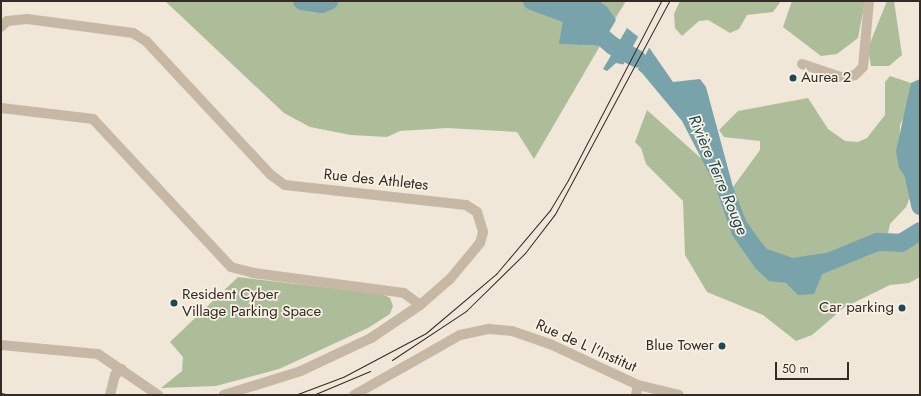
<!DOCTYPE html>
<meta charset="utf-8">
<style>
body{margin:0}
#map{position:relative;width:921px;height:396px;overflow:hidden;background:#f0e7d8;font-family:Jost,sans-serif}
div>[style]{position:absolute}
.green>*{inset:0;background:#adbd99}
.water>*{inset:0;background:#79a3ab}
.pier>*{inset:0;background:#f0e7d8}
.river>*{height:18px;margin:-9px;padding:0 9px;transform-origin:9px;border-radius:9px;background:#79a3ab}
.minor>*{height:10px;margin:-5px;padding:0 5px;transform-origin:5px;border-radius:5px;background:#c7b8a5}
.tram>*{height:1px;margin:-0.5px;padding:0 0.5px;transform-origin:0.5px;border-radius:0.5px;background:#332b26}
.dots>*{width:11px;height:11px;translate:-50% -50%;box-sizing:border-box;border:2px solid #f8f1e4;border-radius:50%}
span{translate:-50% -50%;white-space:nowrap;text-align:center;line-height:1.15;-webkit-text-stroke:3.5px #f8f1e4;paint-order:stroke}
.poi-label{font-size:15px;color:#332b26}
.left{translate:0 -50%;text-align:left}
.right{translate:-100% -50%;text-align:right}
.street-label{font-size:15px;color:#332b26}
.water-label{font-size:16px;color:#1e4952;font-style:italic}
.frame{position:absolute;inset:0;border:2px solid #332b26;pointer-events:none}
.scale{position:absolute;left:775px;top:362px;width:74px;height:18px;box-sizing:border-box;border:2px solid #332b26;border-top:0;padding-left:5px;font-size:12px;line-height:14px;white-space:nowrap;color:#332b26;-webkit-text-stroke:3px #f8f1e4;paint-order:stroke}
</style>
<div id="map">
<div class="green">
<i style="clip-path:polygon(165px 1px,554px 1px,564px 14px,560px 44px,600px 46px,534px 159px,517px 132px,447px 128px,400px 131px,387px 137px,351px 135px,310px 127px,284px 113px)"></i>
<i style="clip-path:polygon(599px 1px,626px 1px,615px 19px)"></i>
<i style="clip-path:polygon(680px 1px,781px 1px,773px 12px,747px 15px,739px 29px,730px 33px,708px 20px,699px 21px,682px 36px,675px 28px,674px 14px)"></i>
<i style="clip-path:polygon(792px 1px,865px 1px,858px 38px,837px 54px,821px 56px,783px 27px)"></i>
<i style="clip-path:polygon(887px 1px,894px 1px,902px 55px,889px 66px,871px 66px,868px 48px)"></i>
<i style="clip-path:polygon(890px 76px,911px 83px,908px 109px,900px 125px,899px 168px,913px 190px,906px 207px,890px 224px,888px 233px,896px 235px,920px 225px,920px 277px,909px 283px,890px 285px,845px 307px,812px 335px,796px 341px,763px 315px,707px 292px,685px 255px,683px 201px,646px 164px,641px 148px,635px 142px,647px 110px,733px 187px,760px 150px,760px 141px,724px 137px,719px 130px,738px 111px,808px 98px,828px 129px,845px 141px,858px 142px,867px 138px,885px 115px,885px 82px)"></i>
<i style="clip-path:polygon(238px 277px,382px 294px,390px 298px,393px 306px,390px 314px,368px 328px,279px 369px,216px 386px,161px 388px,182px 371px,183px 357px,170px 342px)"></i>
</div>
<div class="water">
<i style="clip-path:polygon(554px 1px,599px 1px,607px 7px,616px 20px,601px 46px,559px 44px,564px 14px)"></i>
<i style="clip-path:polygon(627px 28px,646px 43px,673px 82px,700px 79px,706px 87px,733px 187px,746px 221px,761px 242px,767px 249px,793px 258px,838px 251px,845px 257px,824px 270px,814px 294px,798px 295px,786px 283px,769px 281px,756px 269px,732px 235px,715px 185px,682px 121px,642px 73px,635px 67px,616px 63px,607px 71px,603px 69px)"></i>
<i style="clip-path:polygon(920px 79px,920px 187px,917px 190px,913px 190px,899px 168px,896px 151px,911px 83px)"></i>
</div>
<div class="pier">
<i style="clip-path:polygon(639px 35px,650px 46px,637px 71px,622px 67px)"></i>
</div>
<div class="river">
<i style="left:302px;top:1px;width:19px;rotate:9deg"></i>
<i style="left:321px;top:4px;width:9px;rotate:-21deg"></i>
<i style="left:532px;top:1px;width:52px;rotate:20.2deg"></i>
<i style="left:581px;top:19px;width:42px;rotate:40.2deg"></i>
<i style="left:613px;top:46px;width:27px;rotate:28deg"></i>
<i style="left:912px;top:167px;width:40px;rotate:78deg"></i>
<i style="left:821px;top:265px;width:61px;rotate:-22.3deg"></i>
<i style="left:877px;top:242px;width:24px;rotate:2deg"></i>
<i style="left:901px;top:243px;width:22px;rotate:-32deg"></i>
</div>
<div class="minor">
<i style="left:1px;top:27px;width:8px;rotate:-45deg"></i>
<i style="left:7px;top:21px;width:20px;rotate:-6deg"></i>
<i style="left:27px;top:19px;width:107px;rotate:7.5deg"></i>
<i style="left:133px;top:33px;width:15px;rotate:32deg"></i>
<i style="left:146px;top:41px;width:183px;rotate:47deg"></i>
<i style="left:271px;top:175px;width:17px;rotate:36deg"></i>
<i style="left:285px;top:185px;width:182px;rotate:6.3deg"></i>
<i style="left:466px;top:205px;width:13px;rotate:32deg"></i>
<i style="left:477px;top:212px;width:21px;rotate:73deg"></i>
<i style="left:483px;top:232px;width:11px;rotate:105deg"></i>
<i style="left:480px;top:243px;width:47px;rotate:129.8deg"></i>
<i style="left:450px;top:279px;width:40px;rotate:139deg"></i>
<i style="left:420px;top:305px;width:59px;rotate:146deg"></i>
<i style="left:371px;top:338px;width:77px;rotate:154.8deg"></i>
<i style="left:301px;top:371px;width:81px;rotate:162.7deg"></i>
<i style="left:802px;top:64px;width:44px;rotate:18.4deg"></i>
<i style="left:844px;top:78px;width:11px;rotate:-15deg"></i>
<i style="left:855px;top:75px;width:11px;rotate:-45deg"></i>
<i style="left:863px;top:67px;width:66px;rotate:-84.8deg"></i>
<i style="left:1px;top:108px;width:93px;rotate:6.8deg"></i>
<i style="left:93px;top:119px;width:202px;rotate:47deg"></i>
<i style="left:231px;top:267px;width:23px;rotate:15deg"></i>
<i style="left:253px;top:273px;width:152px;rotate:7.5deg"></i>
<i style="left:404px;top:293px;width:20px;rotate:37deg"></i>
<i style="left:1px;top:345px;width:97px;rotate:5.3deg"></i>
<i style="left:98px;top:354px;width:73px;rotate:34.3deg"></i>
<i style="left:110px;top:395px;width:21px;rotate:-76deg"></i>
<i style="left:115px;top:375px;width:9px;rotate:-41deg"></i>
<i style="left:354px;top:395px;width:122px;rotate:-29.5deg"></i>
<i style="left:460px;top:335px;width:30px;rotate:-12deg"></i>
<i style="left:489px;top:329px;width:23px;rotate:5deg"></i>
<i style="left:512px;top:331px;width:40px;rotate:18.9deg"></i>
<i style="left:550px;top:344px;width:97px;rotate:25deg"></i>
<i style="left:638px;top:385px;width:42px;rotate:13.7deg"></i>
<i style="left:636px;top:395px;width:10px;rotate:-79deg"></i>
</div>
<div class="tram">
<i style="left:392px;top:360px;width:89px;rotate:-33.5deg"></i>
<i style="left:466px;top:311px;width:83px;rotate:-44.5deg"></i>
<i style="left:525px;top:253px;width:49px;rotate:-52.4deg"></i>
<i style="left:555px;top:214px;width:242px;rotate:-61.8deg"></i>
<i style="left:1px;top:393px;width:9px;rotate:13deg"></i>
<i style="left:295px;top:395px;width:51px;rotate:-20.6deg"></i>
<i style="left:343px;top:377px;width:94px;rotate:-27.9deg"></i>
<i style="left:426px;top:333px;width:92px;rotate:-40.1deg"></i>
<i style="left:496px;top:274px;width:84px;rotate:-49.8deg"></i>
<i style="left:550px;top:210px;width:35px;rotate:-59deg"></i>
<i style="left:568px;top:180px;width:202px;rotate:-62.5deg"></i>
<i style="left:313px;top:395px;width:62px;rotate:-22.8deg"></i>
</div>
<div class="dots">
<i style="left:793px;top:78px;background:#1e4952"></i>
<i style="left:174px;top:303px;background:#1e4952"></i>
<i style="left:902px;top:308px;background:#1e4952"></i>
<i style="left:722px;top:346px;background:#1e4952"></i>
</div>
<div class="poi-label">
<span class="left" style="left:801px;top:78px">Aurea 2</span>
<span class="left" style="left:182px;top:303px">Resident Cyber<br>Village Parking Space</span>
<span class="right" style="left:894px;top:308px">Car parking</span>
<span class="right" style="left:714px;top:346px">Blue Tower</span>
</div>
<div class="street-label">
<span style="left:376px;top:180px;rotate:6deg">Rue des Athletes</span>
<span style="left:586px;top:346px;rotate:24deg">Rue de L l'Institut</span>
</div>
<div class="water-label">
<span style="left:718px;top:175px;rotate:67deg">Rivière Terre Rouge</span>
</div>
<div class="frame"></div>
<div class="scale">50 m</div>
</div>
